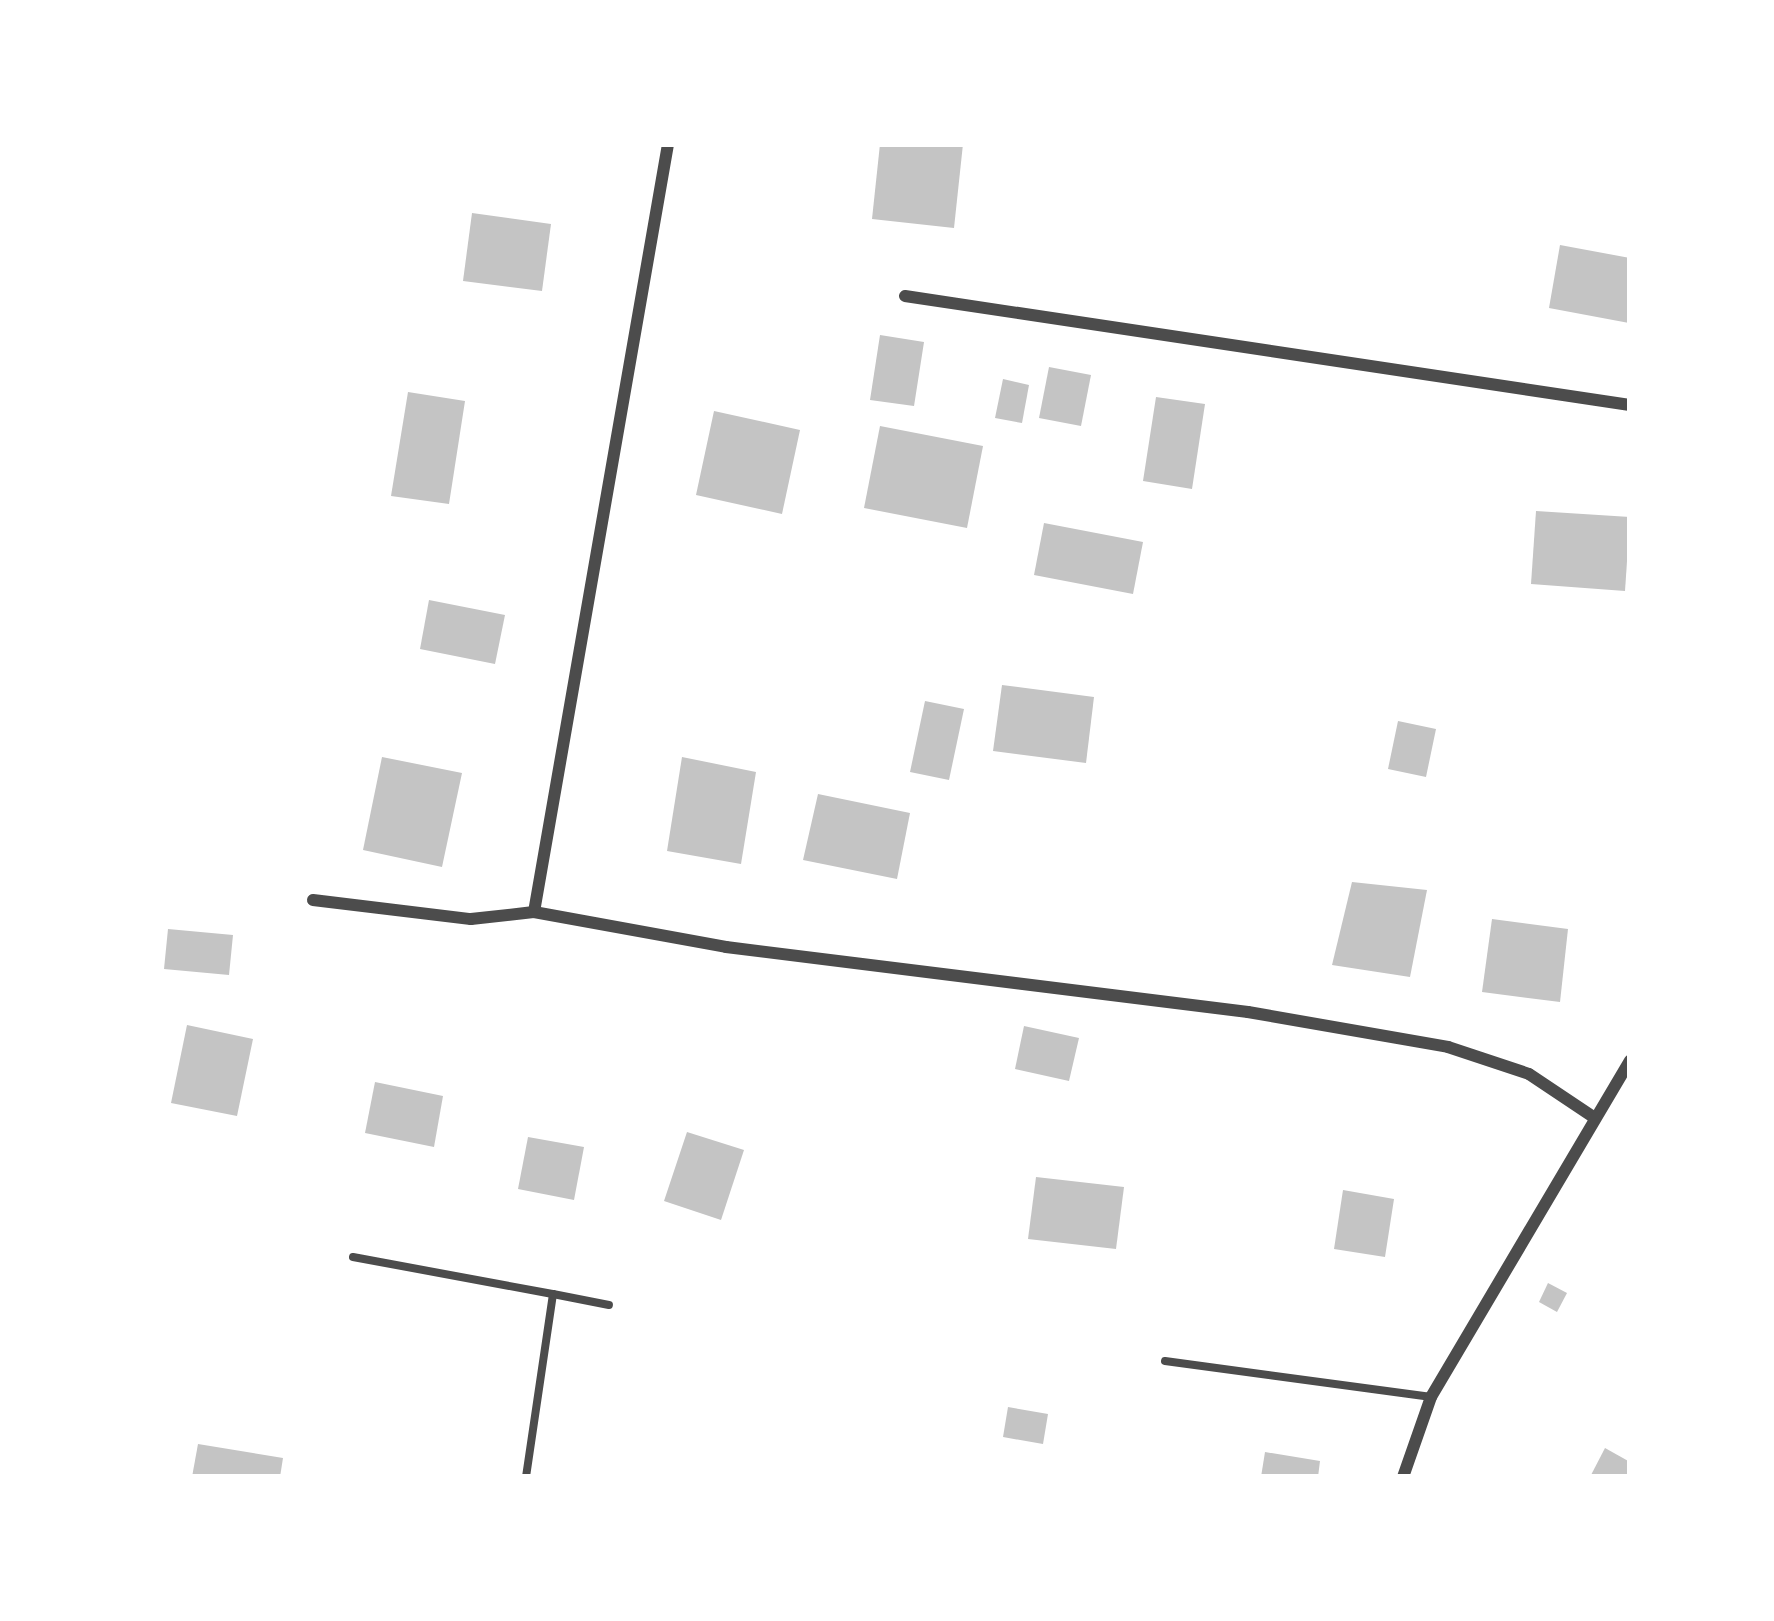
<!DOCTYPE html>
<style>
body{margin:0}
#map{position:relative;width:1774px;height:1621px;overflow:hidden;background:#fff;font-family:"Golos Text",sans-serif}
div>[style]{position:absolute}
.building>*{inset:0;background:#c4c4c4}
.service>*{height:8px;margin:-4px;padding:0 4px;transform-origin:4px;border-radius:4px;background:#4c4c4c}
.minor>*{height:12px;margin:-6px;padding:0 6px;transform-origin:6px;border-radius:6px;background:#4c4c4c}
span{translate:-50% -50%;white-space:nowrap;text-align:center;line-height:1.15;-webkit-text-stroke:9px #fff;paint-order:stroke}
.frame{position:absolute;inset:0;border:147px solid #fff;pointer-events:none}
</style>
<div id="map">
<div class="building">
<i style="clip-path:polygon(880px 144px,963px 144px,954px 228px,872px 219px)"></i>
<i style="clip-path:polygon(472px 213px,551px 224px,542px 291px,463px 281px)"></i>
<i style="clip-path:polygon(1560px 245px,1630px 258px,1629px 323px,1549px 308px)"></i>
<i style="clip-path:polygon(880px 335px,924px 342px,914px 406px,870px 400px)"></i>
<i style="clip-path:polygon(1049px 367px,1091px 375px,1081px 426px,1039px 418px)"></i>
<i style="clip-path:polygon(1003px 379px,1029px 385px,1022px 423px,995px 418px)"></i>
<i style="clip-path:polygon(408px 392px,465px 401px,449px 504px,391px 496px)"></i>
<i style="clip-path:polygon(1156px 397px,1205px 404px,1192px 489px,1143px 481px)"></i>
<i style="clip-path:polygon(714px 411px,800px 430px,782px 514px,696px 495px)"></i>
<i style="clip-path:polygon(880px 426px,983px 446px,967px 528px,864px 508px)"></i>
<i style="clip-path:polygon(1536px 511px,1630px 517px,1625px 591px,1531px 584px)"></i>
<i style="clip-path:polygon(1044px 523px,1143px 542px,1133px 594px,1034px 575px)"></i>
<i style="clip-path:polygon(429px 600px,505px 615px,495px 664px,420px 649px)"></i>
<i style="clip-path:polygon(1002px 685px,1094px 697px,1086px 763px,993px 751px)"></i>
<i style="clip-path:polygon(925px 701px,964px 709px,949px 780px,910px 772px)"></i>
<i style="clip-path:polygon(1398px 721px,1436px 729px,1426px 777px,1388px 769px)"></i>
<i style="clip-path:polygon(382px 757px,462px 773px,442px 867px,363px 850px)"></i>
<i style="clip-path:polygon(682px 757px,756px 772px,741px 864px,667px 851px)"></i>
<i style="clip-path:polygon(818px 794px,910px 813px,897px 879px,803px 860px)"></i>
<i style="clip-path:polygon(1352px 882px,1427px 890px,1410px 977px,1332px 965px)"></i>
<i style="clip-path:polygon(1492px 919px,1568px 929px,1560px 1002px,1482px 992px)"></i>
<i style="clip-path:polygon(168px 929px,233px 935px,229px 975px,164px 969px)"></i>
<i style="clip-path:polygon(187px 1025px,253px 1039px,237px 1116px,171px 1103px)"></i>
<i style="clip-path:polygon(1024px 1026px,1079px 1038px,1069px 1081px,1015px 1069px)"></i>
<i style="clip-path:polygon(375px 1082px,443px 1096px,434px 1147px,365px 1133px)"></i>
<i style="clip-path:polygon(687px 1132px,744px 1150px,721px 1220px,664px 1201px)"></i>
<i style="clip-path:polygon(528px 1137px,584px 1147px,574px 1200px,518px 1189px)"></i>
<i style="clip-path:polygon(1036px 1177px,1124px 1187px,1116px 1249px,1028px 1239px)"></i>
<i style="clip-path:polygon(1343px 1190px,1394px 1199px,1385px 1257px,1334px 1249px)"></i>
<i style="clip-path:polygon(1548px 1283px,1567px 1293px,1557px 1312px,1539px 1302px)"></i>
<i style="clip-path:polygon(1008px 1407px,1048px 1414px,1043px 1444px,1003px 1437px)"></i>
<i style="clip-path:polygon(198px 1444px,283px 1458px,280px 1477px,192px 1477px)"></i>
<i style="clip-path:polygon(1605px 1448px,1630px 1462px,1630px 1477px,1590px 1477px)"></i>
<i style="clip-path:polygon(1265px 1452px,1320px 1461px,1318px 1477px,1261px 1477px)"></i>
</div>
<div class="service">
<i style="left:353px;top:1257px;width:203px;rotate:10.5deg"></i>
<i style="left:553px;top:1294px;width:185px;rotate:98.4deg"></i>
<i style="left:553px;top:1294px;width:57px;rotate:11.1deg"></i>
<i style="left:1165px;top:1361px;width:267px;rotate:7.7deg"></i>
</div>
<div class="minor">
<i style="left:905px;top:296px;width:733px;rotate:8.55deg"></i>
<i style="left:313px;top:900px;width:159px;rotate:6.9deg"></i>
<i style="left:471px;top:919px;width:63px;rotate:-6.3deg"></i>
<i style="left:534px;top:912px;width:195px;rotate:10.3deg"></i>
<i style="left:726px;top:947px;width:526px;rotate:7.1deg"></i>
<i style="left:1248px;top:1012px;width:203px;rotate:9.9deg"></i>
<i style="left:1448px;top:1047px;width:85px;rotate:18.4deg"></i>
<i style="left:1529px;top:1074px;width:76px;rotate:33.7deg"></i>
<i style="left:534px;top:912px;width:780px;rotate:-80.1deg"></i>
<i style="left:1403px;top:1477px;width:85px;rotate:-70.7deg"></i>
<i style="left:1431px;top:1397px;width:391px;rotate:-59.4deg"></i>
</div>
<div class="frame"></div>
</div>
